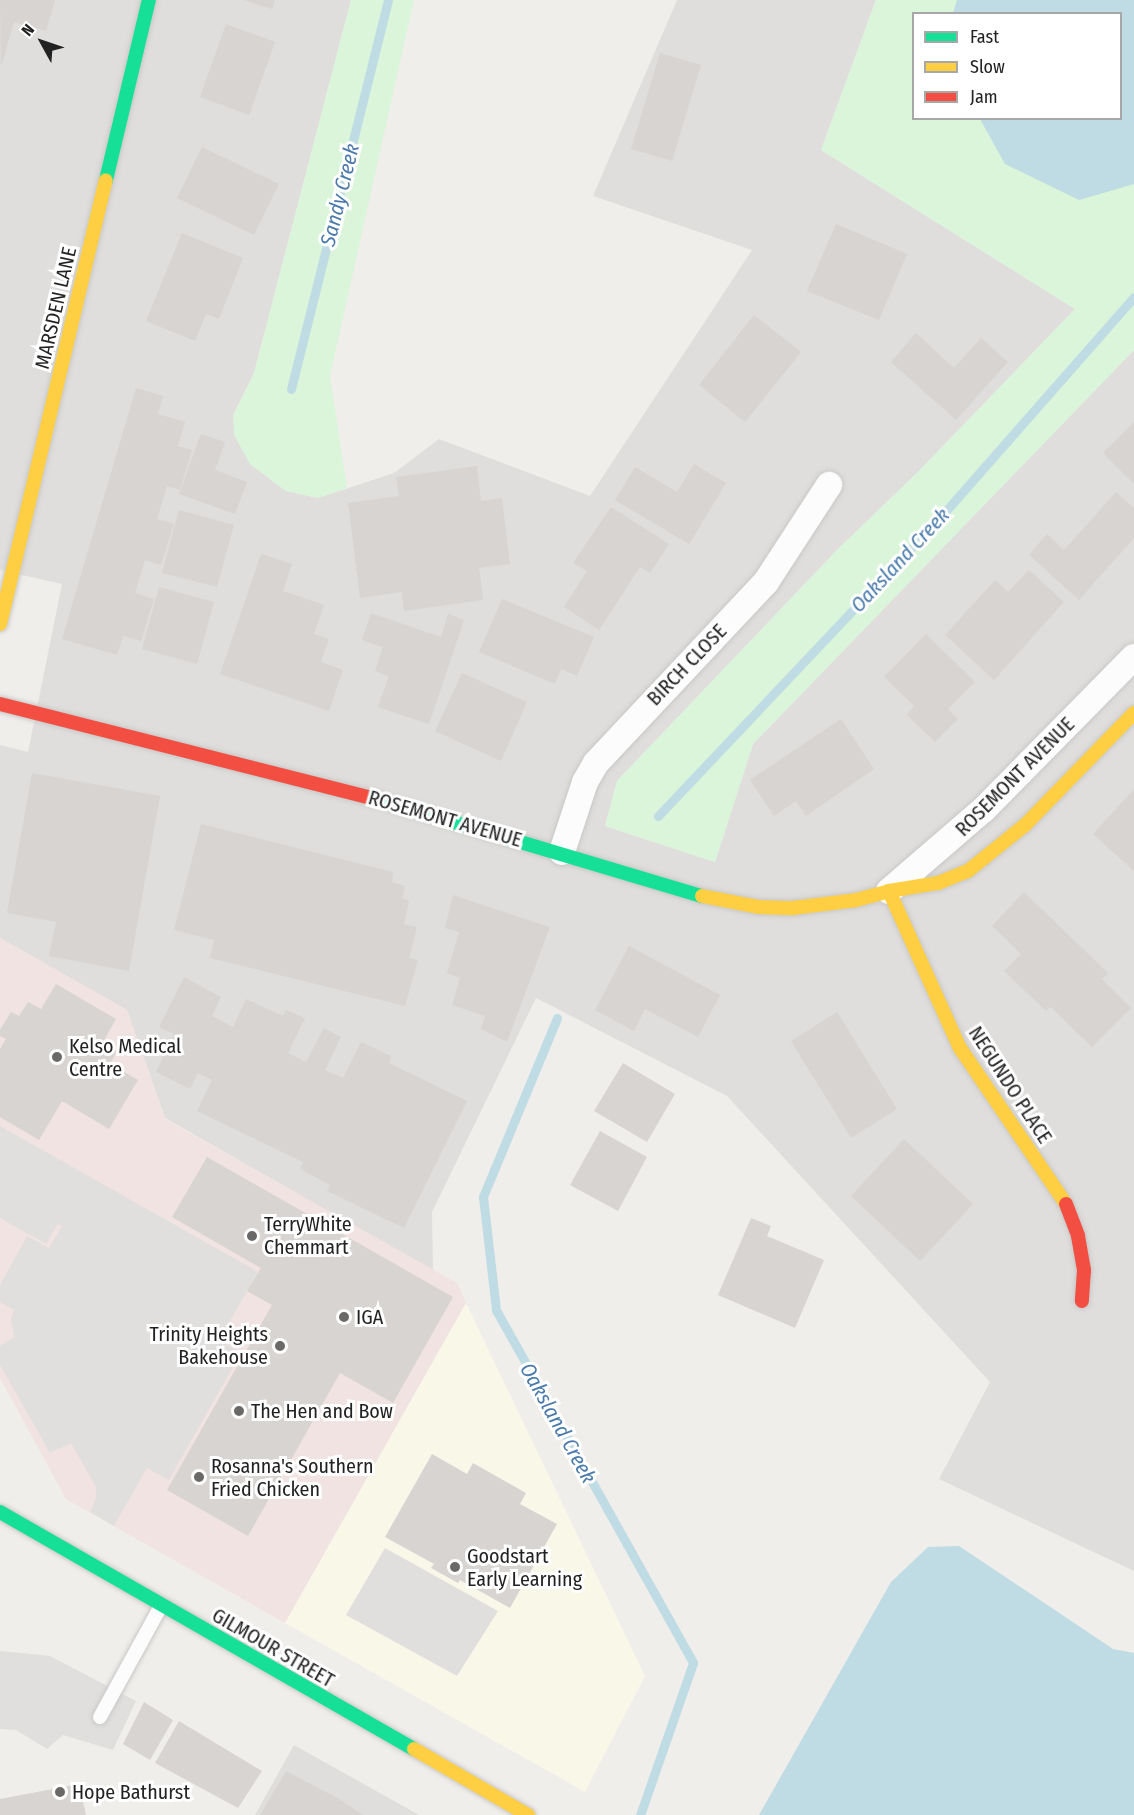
<!DOCTYPE html>
<style>
body{margin:0}
#map{position:relative;width:1134px;height:1815px;overflow:hidden;background:#f0eeeb;font-family:"Fira Sans Condensed",sans-serif}
div>[style]{position:absolute}
.residential>*{inset:0;background:#dfdedc}
.commercial>*{inset:0;background:#f1e3e1}
.education>*{inset:0;background:#f8f7e8}
.park>*{inset:0;background:#daf5da}
.parking>*{inset:0;background:#e0dfde}
.water>*{inset:0;background:#bfdbe3}
.stream>*{height:9px;margin:-4.5px;padding:0 4.5px;transform-origin:4.5px;border-radius:4.5px;background:#bfdbe3}
.building>*{inset:0;background:#d7d4d2}
.roads{filter:drop-shadow(0 0 2px #c9c8c7) drop-shadow(0 0 2px #c9c8c7)}
.lane>*{height:14px;margin:-7px;padding:0 7px;transform-origin:7px;border-radius:7px;background:#fdfcfc}
.street>*{height:26px;margin:-13px;padding:0 13px;transform-origin:13px;border-radius:13px;background:#fdfcfc}
.fast>*{height:14px;margin:-7px;padding:0 7px;transform-origin:7px;border-radius:7px;background:#16e098}
.slow>*{height:14px;margin:-7px;padding:0 7px;transform-origin:7px;border-radius:7px;background:#ffcf43}
.jam>*{height:14px;margin:-7px;padding:0 7px;transform-origin:7px;border-radius:7px;background:#f24e42}
.dots>*{width:16px;height:16px;translate:-50% -50%;box-sizing:border-box;border:3px solid #fff;border-radius:50%}
span{translate:-50% -50%;white-space:nowrap;text-align:center;line-height:1.15;-webkit-text-stroke:6px #fff;paint-order:stroke}
.street-label{font-size:20px;color:#222}
.poi-label{font-size:20px;color:#222}
.left{translate:0 -50%;text-align:left}
.right{translate:-100% -50%;text-align:right}
.water-label{font-size:21px;color:#4a7aab;font-style:italic}
.legend{position:absolute;left:912px;top:12px;width:210px;height:108px;box-sizing:border-box;background:#fff;border:2px solid #a7a7a7;margin:0;padding:8px 10px;list-style:none;font-size:18px;color:#222}
.legend li{display:flex;align-items:center;gap:12px;height:30px}
.legend b{width:30px;border:2px solid #a7a7a7}
.north{position:absolute;left:12px;top:12px;width:60px;height:60px;-webkit-text-stroke:4px #fff;paint-order:stroke;rotate:310deg;font-size:16px;font-weight:700;line-height:24px;text-align:center;color:#222}
.north::after{content:'';display:block;margin:auto;width:21px;height:27px;background:#222;clip-path:polygon(50% 0,100% 100%,50% 72%,0 100%)}
</style>
<div id="map">
<div class="residential">
<i style="clip-path:polygon(0 0,351px 0,254px 373px,233px 415px,250px 464px,286px 491px,318px 498px,394px 473px,439px 439px,590px 496px,752px 250px,593px 196px,677px 0,876px 0,821px 150px,1075px 309px,916px 474px,839px 548px,617px 781px,605px 826px,715px 862px,753px 744px,1134px 350px,1134px 1571px,939px 1479px,990px 1382px,727px 1096px,536px 998px,432px 1212px,433px 1271px,165px 1118px,127px 1010px,0 938px,0 745px,28px 752px,62px 584px,0 570px)"></i>
<i style="clip-path:polygon(294px 1745px,419px 1815px,255px 1815px)"></i>
</div>
<div class="commercial">
<i style="clip-path:polygon(0 938px,127px 1010px,165px 1119px,457px 1283px,466px 1303px,285px 1623px,66px 1499px,0 1378px)"></i>
</div>
<div class="education">
<i style="clip-path:polygon(466px 1303px,645px 1676px,585px 1792px,285px 1623px)"></i>
</div>
<div class="park">
<i style="clip-path:polygon(351px 0,414px 0,330px 376px,347px 488px,318px 498px,286px 491px,250px 464px,234px 435px,233px 415px,254px 373px)"></i>
<i style="clip-path:polygon(evenodd,876px 0,1134px 0,1134px 350px,753px 744px,715px 862px,605px 826px,617px 781px,839px 548px,916px 474px,1075px 309px,821px 150px,876px 0,914px 14px,1120px 14px,1120px 118px,914px 118px,914px 14px)"></i>
</div>
<div class="parking">
<i style="clip-path:polygon(0 1126px,258px 1272px,219px 1340px,241px 1353px,169px 1480px,147px 1468px,114px 1526px,90px 1512px,96px 1499px,96px 1487px,71px 1443px,50px 1453px,0 1365px,0 1346px,14px 1337px,11px 1320px,14px 1310px,0 1302px,0 1285px,27px 1236px,49px 1248px,62px 1226px,58px 1224px,46px 1244px,0 1218px)"></i>
<i style="clip-path:polygon(385px 1548px,498px 1611px,457px 1676px,346px 1615px)"></i>
<i style="clip-path:polygon(0 1651px,50px 1656px,136px 1701px,113px 1750px,63px 1735px,47px 1749px,16px 1730px,0 1729px)"></i>
</div>
<div class="water">
<i style="clip-path:polygon(957px 0,1134px 0,1134px 184px,1079px 200px,1005px 164px,980px 119px,1120px 118px,1120px 14px,953px 13px)"></i>
<i style="clip-path:polygon(959px 1546px,1113px 1649px,1134px 1653px,1134px 1815px,759px 1815px,891px 1582px,928px 1547px)"></i>
</div>
<div class="stream">
<i style="left:291px;top:389px;width:401px;rotate:-76deg"></i>
<i style="left:658px;top:816px;width:406px;rotate:-46.6deg"></i>
<i style="left:937px;top:521px;width:298px;rotate:-48.7deg"></i>
<i style="left:557px;top:1018px;width:194px;rotate:112.5deg"></i>
<i style="left:483px;top:1197px;width:114px;rotate:83.4deg"></i>
<i style="left:496px;top:1310px;width:404px;rotate:60.8deg"></i>
<i style="left:693px;top:1663px;width:161px;rotate:109.2deg"></i>
</div>
<div class="building">
<i style="clip-path:polygon(0 0,55px 0,46px 31px,14px 22px,1px 67px)"></i>
<i style="clip-path:polygon(243px 0,275px 0,272px 9px)"></i>
<i style="clip-path:polygon(226px 24px,275px 42px,249px 115px,200px 97px)"></i>
<i style="clip-path:polygon(660px 53px,701px 65px,672px 161px,631px 149px)"></i>
<i style="clip-path:polygon(202px 147px,279px 184px,254px 235px,177px 198px)"></i>
<i style="clip-path:polygon(836px 224px,907px 254px,879px 320px,807px 291px)"></i>
<i style="clip-path:polygon(182px 233px,243px 258px,219px 319px,206px 314px,195px 341px,146px 321px)"></i>
<i style="clip-path:polygon(754px 315px,801px 352px,745px 422px,699px 385px)"></i>
<i style="clip-path:polygon(916px 333px,954px 368px,981px 338px,1008px 362px,956px 420px,891px 362px)"></i>
<i style="clip-path:polygon(136px 388px,163px 396px,158px 414px,185px 422px,178px 446px,192px 450px,180px 490px,167px 486px,157px 519px,174px 524px,161px 565px,145px 560px,135px 593px,154px 599px,141px 641px,123px 636px,117px 655px,62px 639px)"></i>
<i style="clip-path:polygon(1134px 422px,1134px 484px,1103px 453px)"></i>
<i style="clip-path:polygon(201px 434px,225px 442px,215px 470px,247px 482px,235px 514px,179px 494px)"></i>
<i style="clip-path:polygon(694px 464px,726px 483px,689px 544px,615px 500px,635px 467px,677px 492px)"></i>
<i style="clip-path:polygon(477px 466px,481px 501px,502px 498px,510px 564px,479px 568px,483px 600px,404px 611px,402px 592px,360px 598px,348px 503px,399px 496px,396px 477px)"></i>
<i style="clip-path:polygon(1116px 492px,1134px 508px,1134px 538px,1079px 600px,1029px 555px,1047px 534px,1064px 550px)"></i>
<i style="clip-path:polygon(611px 507px,669px 544px,650px 573px,640px 567px,599px 630px,564px 607px,587px 571px,573px 563px)"></i>
<i style="clip-path:polygon(179px 510px,234px 525px,217px 587px,162px 573px)"></i>
<i style="clip-path:polygon(261px 554px,292px 564px,283px 591px,324px 605px,314px 634px,329px 639px,321px 662px,343px 670px,329px 711px,220px 674px)"></i>
<i style="clip-path:polygon(1029px 570px,1064px 602px,994px 680px,945px 635px,995px 580px,1008px 592px)"></i>
<i style="clip-path:polygon(159px 587px,214px 602px,197px 664px,142px 649px)"></i>
<i style="clip-path:polygon(502px 599px,594px 637px,577px 676px,561px 669px,555px 684px,479px 652px)"></i>
<i style="clip-path:polygon(371px 613px,441px 637px,448px 614px,464px 620px,429px 724px,378px 707px,389px 676px,375px 671px,383px 647px,362px 640px)"></i>
<i style="clip-path:polygon(926px 634px,975px 682px,948px 709px,958px 719px,935px 742px,907px 715px,914px 706px,884px 677px)"></i>
<i style="clip-path:polygon(462px 673px,527px 702px,501px 761px,435px 731px)"></i>
<i style="clip-path:polygon(841px 719px,874px 769px,806px 816px,796px 801px,774px 816px,750px 780px)"></i>
<i style="clip-path:polygon(32px 773px,160px 796px,129px 971px,49px 956px,56px 922px,7px 913px)"></i>
<i style="clip-path:polygon(1134px 789px,1134px 871px,1093px 834px)"></i>
<i style="clip-path:polygon(201px 824px,393px 872px,392px 882px,405px 886px,402px 898px,409px 901px,404px 924px,417px 927px,409px 958px,418px 960px,405px 1006px,210px 958px,214px 940px,174px 930px)"></i>
<i style="clip-path:polygon(1024px 892px,1108px 973px,1102px 979px,1131px 1008px,1092px 1047px,1051px 1007px,1046px 1011px,1004px 971px,1021px 954px,992px 926px)"></i>
<i style="clip-path:polygon(453px 895px,550px 927px,507px 1042px,481px 1029px,485px 1016px,452px 1005px,460px 978px,447px 973px,459px 932px,445px 928px)"></i>
<i style="clip-path:polygon(629px 946px,720px 995px,698px 1037px,645px 1009px,634px 1031px,595px 1010px)"></i>
<i style="clip-path:polygon(184px 977px,221px 997px,212px 1016px,233px 1027px,246px 999px,283px 1016px,286px 1010px,305px 1018px,288px 1053px,306px 1062px,324px 1028px,341px 1037px,325px 1070px,343px 1078px,361px 1042px,391px 1056px,389px 1063px,467px 1101px,404px 1228px,327px 1191px,330px 1185px,300px 1169px,303px 1162px,197px 1111px,212px 1080px,198px 1073px,190px 1089px,156px 1072px,174px 1034px,159px 1027px)"></i>
<i style="clip-path:polygon(56px 984px,116px 1019px,103px 1042px,117px 1051px,110px 1064px,138px 1080px,109px 1129px,62px 1101px,39px 1140px,0 1117px,0 1049px,6px 1039px,0 1036px,0 1030px,11px 1012px,19px 1016px,28px 1002px,41px 1009px)"></i>
<i style="clip-path:polygon(837px 1012px,897px 1109px,851px 1138px,791px 1041px)"></i>
<i style="clip-path:polygon(623px 1063px,675px 1094px,647px 1142px,594px 1111px)"></i>
<i style="clip-path:polygon(600px 1131px,647px 1157px,618px 1211px,570px 1185px)"></i>
<i style="clip-path:polygon(904px 1139px,973px 1204px,920px 1261px,851px 1196px)"></i>
<i style="clip-path:polygon(207px 1157px,453px 1297px,393px 1403px,340px 1373px,248px 1536px,167px 1490px,272px 1305px,247px 1291px,261px 1268px,172px 1217px)"></i>
<i style="clip-path:polygon(751px 1218px,771px 1226px,767px 1236px,824px 1260px,795px 1328px,718px 1295px)"></i>
<i style="clip-path:polygon(432px 1454px,467px 1474px,473px 1463px,526px 1493px,520px 1504px,557px 1524px,510px 1608px,460px 1580px,458px 1583px,431px 1568px,434px 1564px,385px 1537px)"></i>
<i style="clip-path:polygon(144px 1702px,173px 1720px,150px 1760px,123px 1744px)"></i>
<i style="clip-path:polygon(179px 1721px,262px 1771px,238px 1808px,155px 1763px)"></i>
<i style="clip-path:polygon(286px 1771px,339px 1799px,363px 1815px,260px 1815px)"></i>
<i style="clip-path:polygon(79px 1784px,86px 1815px,0 1815px,0 1799px)"></i>
</div>
<div class="roads">
<div class="lane">
<i style="left:100px;top:1717px;width:127px;rotate:-61.2deg"></i>
</div>
<div class="street">
<i style="left:562px;top:852px;width:74px;rotate:-71.8deg"></i>
<i style="left:585px;top:782px;width:22px;rotate:-60deg"></i>
<i style="left:596px;top:763px;width:248px;rotate:-46.8deg"></i>
<i style="left:766px;top:582px;width:116px;rotate:-57deg"></i>
<i style="left:889px;top:891px;width:124px;rotate:-40.8deg"></i>
<i style="left:983px;top:810px;width:215px;rotate:-45.4deg"></i>
</div>
<div class="fast">
<i style="left:106px;top:180px;width:185px;rotate:-76.6deg"></i>
<i style="left:376px;top:799px;width:340px;rotate:16.6deg"></i>
<i style="left:0;top:1512px;width:477px;rotate:29.8deg"></i>
</div>
<div class="slow">
<i style="left:0;top:624px;width:456px;rotate:-76.6deg"></i>
<i style="left:889px;top:891px;width:172px;rotate:65.7deg"></i>
<i style="left:960px;top:1048px;width:189px;rotate:55.8deg"></i>
<i style="left:702px;top:896px;width:57px;rotate:11.1deg"></i>
<i style="left:758px;top:907px;width:35px;rotate:2deg"></i>
<i style="left:793px;top:908px;width:64px;rotate:-7.2deg"></i>
<i style="left:856px;top:900px;width:34px;rotate:-15deg"></i>
<i style="left:889px;top:891px;width:50px;rotate:-9.3deg"></i>
<i style="left:938px;top:883px;width:32px;rotate:-22deg"></i>
<i style="left:968px;top:871px;width:73px;rotate:-38.9deg"></i>
<i style="left:1025px;top:825px;width:156px;rotate:-45.8deg"></i>
<i style="left:414px;top:1749px;width:132px;rotate:30.1deg"></i>
</div>
<div class="jam">
<i style="left:0;top:704px;width:388px;rotate:14.2deg"></i>
<i style="left:1066px;top:1204px;width:34px;rotate:69deg"></i>
<i style="left:1078px;top:1236px;width:35px;rotate:80deg"></i>
<i style="left:1084px;top:1270px;width:31px;rotate:94deg"></i>
</div>
</div>
<div class="dots">
<i style="left:57px;top:1057px;background:#6a6968"></i>
<i style="left:252px;top:1236px;background:#6a6968"></i>
<i style="left:344px;top:1317px;background:#6a6968"></i>
<i style="left:280px;top:1346px;background:#6a6968"></i>
<i style="left:239px;top:1411px;background:#6a6968"></i>
<i style="left:199px;top:1477px;background:#6a6968"></i>
<i style="left:455px;top:1567px;background:#6a6968"></i>
<i style="left:60px;top:1792px;background:#6a6968"></i>
</div>
<div class="street-label">
<span style="left:56px;top:308px;rotate:-77deg">MARSDEN LANE</span>
<span style="left:687px;top:665px;rotate:-46deg">BIRCH CLOSE</span>
<span style="left:1015px;top:777px;rotate:-45deg">ROSEMONT AVENUE</span>
<span style="left:445px;top:819px;rotate:16deg">ROSEMONT AVENUE</span>
<span style="left:1010px;top:1085px;rotate:57deg">NEGUNDO PLACE</span>
<span style="left:273px;top:1648px;rotate:30deg">GILMOUR STREET</span>
</div>
<div class="poi-label">
<span class="left" style="left:69px;top:1058px">Kelso Medical<br>Centre</span>
<span class="left" style="left:264px;top:1236px">TerryWhite<br>Chemmart</span>
<span class="left" style="left:356px;top:1317px">IGA</span>
<span class="right" style="left:268px;top:1346px">Trinity Heights<br>Bakehouse</span>
<span class="left" style="left:251px;top:1411px">The Hen and Bow</span>
<span class="left" style="left:211px;top:1478px">Rosanna's Southern<br>Fried Chicken</span>
<span class="left" style="left:467px;top:1568px">Goodstart<br>Early Learning</span>
<span class="left" style="left:72px;top:1792px">Hope Bathurst</span>
</div>
<div class="water-label">
<span style="left:340px;top:195px;rotate:-76deg">Sandy Creek</span>
<span style="left:900px;top:560px;rotate:-47deg">Oaksland Creek</span>
<span style="left:558px;top:1423px;rotate:61deg">Oaksland Creek</span>
</div>
<ul class="legend">
<li><b style="height:8px;background:#16e098"></b>Fast</li>
<li><b style="height:8px;background:#ffcf43"></b>Slow</li>
<li><b style="height:8px;background:#f24e42"></b>Jam</li>
</ul>
<div class="north">N</div>
</div>
